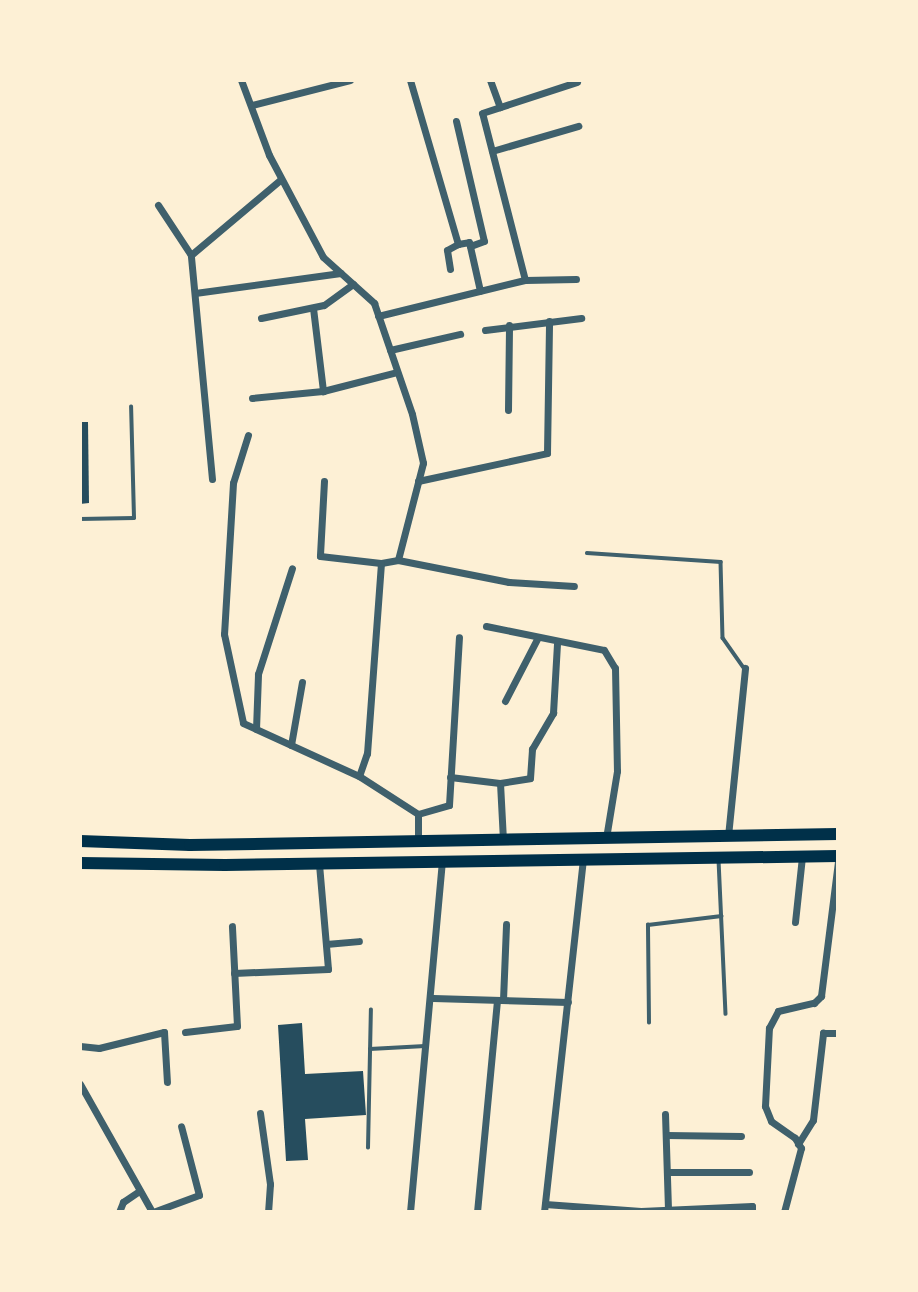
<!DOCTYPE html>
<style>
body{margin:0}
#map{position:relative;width:918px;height:1292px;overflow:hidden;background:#fdf0d5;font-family:Commissioner,sans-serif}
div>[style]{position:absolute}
.building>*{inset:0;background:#264d5e}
.service>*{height:3.5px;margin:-1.75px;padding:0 1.75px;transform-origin:1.75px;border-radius:1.75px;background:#3f606c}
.minor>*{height:7px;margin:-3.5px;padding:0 3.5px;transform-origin:3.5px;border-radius:3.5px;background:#3f606c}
.trunk>*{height:12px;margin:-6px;padding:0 6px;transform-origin:6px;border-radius:6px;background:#003049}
span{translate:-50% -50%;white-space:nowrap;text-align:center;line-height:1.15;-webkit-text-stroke:7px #fdf0d5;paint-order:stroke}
.frame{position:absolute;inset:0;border:82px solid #fdf0d5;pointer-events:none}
</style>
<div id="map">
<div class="building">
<i style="clip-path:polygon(80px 422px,88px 422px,89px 503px,80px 504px)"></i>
<i style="clip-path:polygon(302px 1023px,305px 1074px,363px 1071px,366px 1115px,305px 1119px,308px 1160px,286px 1161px,278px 1025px)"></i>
</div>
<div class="service">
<i style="left:80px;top:519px;width:54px;rotate:-1.1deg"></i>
<i style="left:134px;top:518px;width:111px;rotate:-91.5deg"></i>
<i style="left:587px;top:553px;width:134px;rotate:3.8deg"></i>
<i style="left:721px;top:562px;width:76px;rotate:88.5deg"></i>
<i style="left:723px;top:638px;width:35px;rotate:55deg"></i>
<i style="left:719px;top:860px;width:154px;rotate:87.4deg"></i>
<i style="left:649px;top:1023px;width:98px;rotate:-90.6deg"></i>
<i style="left:648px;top:925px;width:74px;rotate:-7deg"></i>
<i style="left:370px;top:1049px;width:55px;rotate:-3.1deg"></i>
<i style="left:368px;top:1148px;width:138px;rotate:-88.8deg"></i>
</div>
<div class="minor">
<i style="left:241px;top:80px;width:80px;rotate:69.5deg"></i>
<i style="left:269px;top:155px;width:115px;rotate:62.1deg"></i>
<i style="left:323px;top:257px;width:69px;rotate:42deg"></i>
<i style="left:374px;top:303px;width:117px;rotate:71.1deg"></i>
<i style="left:412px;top:414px;width:50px;rotate:77.3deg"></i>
<i style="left:423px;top:463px;width:100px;rotate:104.5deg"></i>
<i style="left:398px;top:560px;width:17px;rotate:170deg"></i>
<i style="left:381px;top:563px;width:191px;rotate:94.2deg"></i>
<i style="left:367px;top:753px;width:24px;rotate:109deg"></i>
<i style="left:359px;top:776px;width:70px;rotate:32.8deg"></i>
<i style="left:418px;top:814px;width:28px;rotate:90deg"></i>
<i style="left:410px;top:80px;width:171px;rotate:73.7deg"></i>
<i style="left:458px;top:244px;width:11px;rotate:-10deg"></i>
<i style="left:469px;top:242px;width:50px;rotate:77.3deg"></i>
<i style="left:490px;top:80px;width:29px;rotate:70deg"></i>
<i style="left:252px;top:105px;width:101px;rotate:-14.3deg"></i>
<i style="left:456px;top:121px;width:123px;rotate:76.9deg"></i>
<i style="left:484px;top:241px;width:15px;rotate:160deg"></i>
<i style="left:492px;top:151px;width:90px;rotate:-16.2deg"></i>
<i style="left:158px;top:205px;width:60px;rotate:56.6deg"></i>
<i style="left:450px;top:269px;width:19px;rotate:-99deg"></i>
<i style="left:447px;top:250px;width:13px;rotate:-29deg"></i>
<i style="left:525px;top:280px;width:172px;rotate:-104.4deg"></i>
<i style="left:482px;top:113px;width:100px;rotate:-18.1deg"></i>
<i style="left:195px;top:293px;width:147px;rotate:-7.8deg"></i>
<i style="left:313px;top:308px;width:84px;rotate:83.1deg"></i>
<i style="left:378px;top:316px;width:151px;rotate:-13.8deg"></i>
<i style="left:525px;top:280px;width:51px;rotate:-1.1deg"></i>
<i style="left:261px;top:318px;width:64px;rotate:-11.7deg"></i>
<i style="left:324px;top:305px;width:36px;rotate:-36deg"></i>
<i style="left:485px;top:330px;width:97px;rotate:-7.1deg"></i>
<i style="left:390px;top:350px;width:72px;rotate:-12.9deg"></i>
<i style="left:252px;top:398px;width:71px;rotate:-5.6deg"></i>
<i style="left:323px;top:391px;width:76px;rotate:-14.4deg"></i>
<i style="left:508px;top:410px;width:85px;rotate:-89.3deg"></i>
<i style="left:248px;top:435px;width:50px;rotate:107.4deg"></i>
<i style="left:233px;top:483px;width:151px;rotate:93.4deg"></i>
<i style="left:224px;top:634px;width:91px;rotate:77.9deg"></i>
<i style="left:243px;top:723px;width:128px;rotate:24.6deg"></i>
<i style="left:212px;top:479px;width:225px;rotate:-95.4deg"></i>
<i style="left:191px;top:255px;width:116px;rotate:-40.1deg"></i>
<i style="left:324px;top:481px;width:75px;rotate:93.1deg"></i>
<i style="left:320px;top:556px;width:61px;rotate:6.5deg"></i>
<i style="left:418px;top:481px;width:132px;rotate:-12.2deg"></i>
<i style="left:547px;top:453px;width:132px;rotate:-89.1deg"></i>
<i style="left:398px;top:560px;width:113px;rotate:11.2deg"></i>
<i style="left:509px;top:582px;width:65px;rotate:3.5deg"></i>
<i style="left:486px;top:626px;width:120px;rotate:11.5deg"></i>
<i style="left:604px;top:650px;width:21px;rotate:59deg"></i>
<i style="left:615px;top:668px;width:103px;rotate:88.9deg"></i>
<i style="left:617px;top:771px;width:68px;rotate:99.3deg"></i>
<i style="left:505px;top:701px;width:70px;rotate:-62.7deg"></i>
<i style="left:256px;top:729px;width:55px;rotate:-87.9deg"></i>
<i style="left:258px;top:674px;width:111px;rotate:-72.2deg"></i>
<i style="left:291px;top:745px;width:64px;rotate:-80.1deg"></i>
<i style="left:450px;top:777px;width:50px;rotate:6.8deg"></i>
<i style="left:418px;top:814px;width:32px;rotate:-16deg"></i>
<i style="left:449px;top:805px;width:168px;rotate:-86.6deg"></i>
<i style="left:728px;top:836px;width:169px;rotate:-84.2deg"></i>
<i style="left:503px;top:840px;width:57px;rotate:-93deg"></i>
<i style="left:500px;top:783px;width:30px;rotate:-9deg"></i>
<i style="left:530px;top:778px;width:29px;rotate:-86deg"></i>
<i style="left:532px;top:749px;width:42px;rotate:-59.7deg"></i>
<i style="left:553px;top:713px;width:69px;rotate:-86.7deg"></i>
<i style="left:795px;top:922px;width:65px;rotate:-83.9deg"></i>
<i style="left:326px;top:944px;width:33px;rotate:-5deg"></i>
<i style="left:234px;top:973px;width:94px;rotate:-2.4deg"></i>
<i style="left:328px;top:969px;width:105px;rotate:-94.9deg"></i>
<i style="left:433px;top:998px;width:135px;rotate:1.7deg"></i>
<i style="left:503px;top:1000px;width:76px;rotate:-87.7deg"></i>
<i style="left:185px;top:1032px;width:52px;rotate:-6.6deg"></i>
<i style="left:237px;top:1026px;width:100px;rotate:-92.9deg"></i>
<i style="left:80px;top:1046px;width:19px;rotate:6deg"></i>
<i style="left:99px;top:1048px;width:67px;rotate:-13.8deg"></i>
<i style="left:164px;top:1032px;width:50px;rotate:86.6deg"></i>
<i style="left:80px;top:1084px;width:147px;rotate:60.6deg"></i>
<i style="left:260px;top:1113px;width:72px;rotate:82deg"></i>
<i style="left:270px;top:1184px;width:28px;rotate:94deg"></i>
<i style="left:665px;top:1114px;width:96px;rotate:88.2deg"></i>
<i style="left:666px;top:1135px;width:75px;rotate:0.8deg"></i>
<i style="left:798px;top:1144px;width:28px;rotate:-58deg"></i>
<i style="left:813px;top:1120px;width:88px;rotate:-83.4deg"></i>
<i style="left:823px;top:1033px;width:15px"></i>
<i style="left:667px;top:1172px;width:82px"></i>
<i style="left:545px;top:1204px;width:96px;rotate:4.2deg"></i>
<i style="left:641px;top:1211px;width:111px;rotate:-2.6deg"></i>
<i style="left:752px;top:1206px;width:6px;rotate:90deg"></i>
<i style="left:119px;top:1212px;width:11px;rotate:-68deg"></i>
<i style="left:123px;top:1202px;width:18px;rotate:-34deg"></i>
<i style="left:153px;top:1212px;width:49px;rotate:-20.3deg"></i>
<i style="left:199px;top:1195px;width:71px;rotate:-104.6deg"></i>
<i style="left:410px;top:1212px;width:351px;rotate:-84.8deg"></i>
<i style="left:477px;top:1212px;width:213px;rotate:-84.6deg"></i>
<i style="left:544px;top:1212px;width:354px;rotate:-83.7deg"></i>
<i style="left:784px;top:1212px;width:66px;rotate:-75.1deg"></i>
<i style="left:801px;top:1148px;width:12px;rotate:-121deg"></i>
<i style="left:795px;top:1138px;width:29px;rotate:-145deg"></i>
<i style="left:771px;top:1121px;width:16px;rotate:-112deg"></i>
<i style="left:765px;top:1106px;width:78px;rotate:-87.1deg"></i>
<i style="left:769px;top:1028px;width:19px;rotate:-62deg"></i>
<i style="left:778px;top:1011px;width:37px;rotate:-13deg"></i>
<i style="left:814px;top:1003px;width:10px;rotate:-45deg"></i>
<i style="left:821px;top:996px;width:136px;rotate:-82.8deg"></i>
</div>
<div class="trunk">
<i style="left:80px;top:841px;width:110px;rotate:2.1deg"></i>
<i style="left:190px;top:845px;width:648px;rotate:-0.97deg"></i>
<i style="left:80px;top:863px;width:145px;rotate:0.8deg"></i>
<i style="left:225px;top:865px;width:613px;rotate:-0.84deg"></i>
</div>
<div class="frame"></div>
</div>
